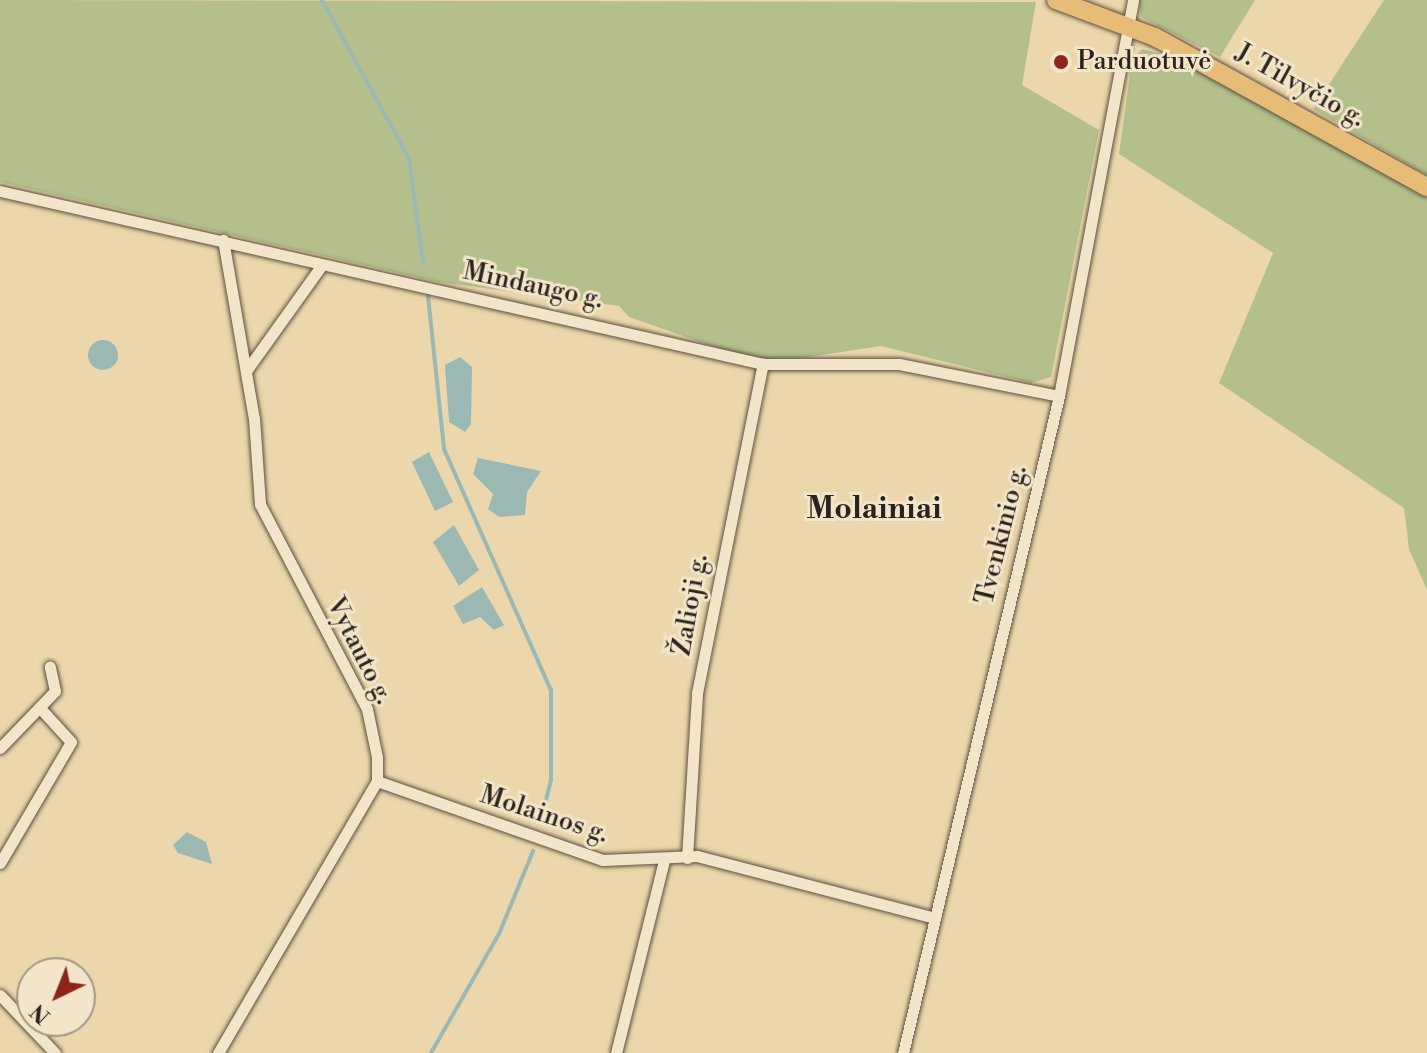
<!DOCTYPE html>
<meta charset="utf-8">
<style>
body{margin:0}
#map{position:relative;width:1427px;height:1053px;overflow:hidden;background:#ecd7ac;font-family:"Libre Bodoni",serif}
div>[style]{position:absolute}
.green>*{inset:0;background:#b4bf8c}
.water>*{inset:0;background:#9bb8b3}
.round{border-radius:50%}
.stream>*{height:4px;margin:-2px;padding:0 2px;transform-origin:2px;border-radius:2px;background:#9bb8b3}
.roads{filter:drop-shadow(0 0 2px #5c503e) drop-shadow(0 0 2px #5c503e)}
.minor>*{height:11px;margin:-5.5px;padding:0 5.5px;transform-origin:5.5px;border-radius:5.5px;background:#f3e5c9}
.primary>*{height:18px;margin:-9px;padding:0 9px;transform-origin:9px;border-radius:9px;background:#e6bc76}
.dots>*{width:22px;height:22px;translate:-50% -50%;box-sizing:border-box;border:4px solid #f3e5c9;border-radius:50%}
span{translate:-50% -50%;white-space:nowrap;text-align:center;line-height:1.15;-webkit-text-stroke:6px #f3e5c9;paint-order:stroke}
.poi-label{font-size:26px;color:#2c231a}
.left{translate:0 -50%;text-align:left}
.street-label{font-size:26px;color:#2c231a}
.quarter-label{font-size:30px;color:#2c231a;font-weight:700}
.north{position:absolute;left:16px;top:957px;width:80px;height:80px;box-sizing:border-box;background:#f3e5c9;border:2px solid #a39783;border-radius:50%;rotate:223deg;font-size:22px;font-weight:700;line-height:32px;text-align:center;color:#2c231a}
.north::after{content:'';display:block;margin:auto;width:28px;height:36px;background:#8f2418;clip-path:polygon(50% 0,100% 100%,50% 72%,0 100%)}
</style>
<div id="map">
<div class="green">
<i style="clip-path:polygon(0 0,1036px 2px,1022px 85px,1099px 130px,1051px 377px,1031px 383px,881px 346px,763px 364px,629px 317px,619px 306px,438px 282px,0 182px)"></i>
<i style="clip-path:polygon(1139px 0,1255px 0,1220px 57px,1141px 17px)"></i>
<i style="clip-path:polygon(1384px 0,1427px 0,1427px 175px,1313px 109px)"></i>
<i style="clip-path:polygon(1142px 49px,1185px 60px,1427px 198px,1427px 590px,1409px 549px,1404px 508px,1219px 383px,1273px 253px,1119px 154px,1132px 60px)"></i>
</div>
<div class="water">
<i class="round" style="left:88px;top:340px;width:30px;height:30px"></i>
<i style="clip-path:polygon(460px 357px,472px 367px,471px 424px,465px 432px,449px 422px,445px 365px)"></i>
<i style="clip-path:polygon(429px 452px,453px 502px,435px 511px,412px 462px)"></i>
<i style="clip-path:polygon(478px 458px,541px 471px,527px 492px,525px 515px,499px 517px,488px 509px,493px 494px,473px 474px)"></i>
<i style="clip-path:polygon(454px 525px,479px 570px,459px 586px,433px 542px)"></i>
<i style="clip-path:polygon(482px 587px,504px 625px,494px 630px,480px 617px,463px 624px,453px 606px)"></i>
<i style="clip-path:polygon(187px 832px,206px 842px,212px 864px,178px 853px,173px 845px)"></i>
</div>
<div class="stream">
<i style="left:322px;top:0;width:180px;rotate:61.2deg"></i>
<i style="left:409px;top:158px;width:106px;rotate:82.4deg"></i>
<i style="left:428px;top:296px;width:154px;rotate:84deg"></i>
<i style="left:444px;top:449px;width:264px;rotate:66.1deg"></i>
<i style="left:551px;top:690px;width:90px;rotate:90deg"></i>
<i style="left:551px;top:780px;width:37px;rotate:104deg"></i>
<i style="left:431px;top:1053px;width:137px;rotate:-60.3deg"></i>
<i style="left:499px;top:934px;width:90px;rotate:-67.7deg"></i>
</div>
<div class="roads">
<div class="minor">
<i style="left:0;top:191px;width:782px;rotate:12.78deg"></i>
<i style="left:763px;top:364px;width:136px"></i>
<i style="left:899px;top:364px;width:163px;rotate:11.3deg"></i>
<i style="left:246px;top:371px;width:130px;rotate:-54.4deg"></i>
<i style="left:0;top:748px;width:79px;rotate:-46deg"></i>
<i style="left:55px;top:691px;width:25px;rotate:-102deg"></i>
<i style="left:377px;top:781px;width:239px;rotate:19.3deg"></i>
<i style="left:603px;top:860px;width:94px;rotate:-2.4deg"></i>
<i style="left:697px;top:856px;width:246px;rotate:14.6deg"></i>
<i style="left:687px;top:858px;width:165px;rotate:-86.5deg"></i>
<i style="left:697px;top:693px;width:336px;rotate:-78.7deg"></i>
<i style="left:0;top:863px;width:140px;rotate:-59.6deg"></i>
<i style="left:71px;top:742px;width:45px;rotate:-132.3deg"></i>
<i style="left:0;top:995px;width:80px;rotate:46.5deg"></i>
<i style="left:218px;top:1053px;width:315px;rotate:-59.7deg"></i>
<i style="left:377px;top:781px;width:24px;rotate:-90deg"></i>
<i style="left:377px;top:757px;width:49px;rotate:-101.8deg"></i>
<i style="left:367px;top:709px;width:231px;rotate:-117.6deg"></i>
<i style="left:260px;top:504px;width:85px;rotate:-94deg"></i>
<i style="left:254px;top:419px;width:182px;rotate:-99.8deg"></i>
<i style="left:616px;top:1053px;width:198px;rotate:-76deg"></i>
<i style="left:903px;top:1053px;width:675px;rotate:-76.64deg"></i>
<i style="left:1059px;top:396px;width:403px;rotate:-79.4deg"></i>
</div>
<div class="primary">
<i style="left:1056px;top:0;width:106px;rotate:20.5deg"></i>
<i style="left:1155px;top:37px;width:311px;rotate:28.9deg"></i>
</div>
</div>
<div class="dots">
<i style="left:1061px;top:62px;background:#8f2418"></i>
</div>
<div class="poi-label">
<span class="left" style="left:1077px;top:62px">Parduotuvė</span>
</div>
<div class="street-label">
<span style="left:1300px;top:86px;rotate:29deg">J. Tilvyčio g.</span>
<span style="left:533px;top:286px;rotate:12deg">Mindaugo g.</span>
<span style="left:1002px;top:535px;rotate:-76deg">Tvenkinio g.</span>
<span style="left:691px;top:605px;rotate:-80deg">Žalioji g.</span>
<span style="left:359px;top:651px;rotate:63deg">Vytauto g.</span>
<span style="left:544px;top:815px;rotate:18deg">Molainos g.</span>
</div>
<div class="quarter-label">
<span style="left:874px;top:509px">Molainiai</span>
</div>
<div class="north">N</div>
</div>
